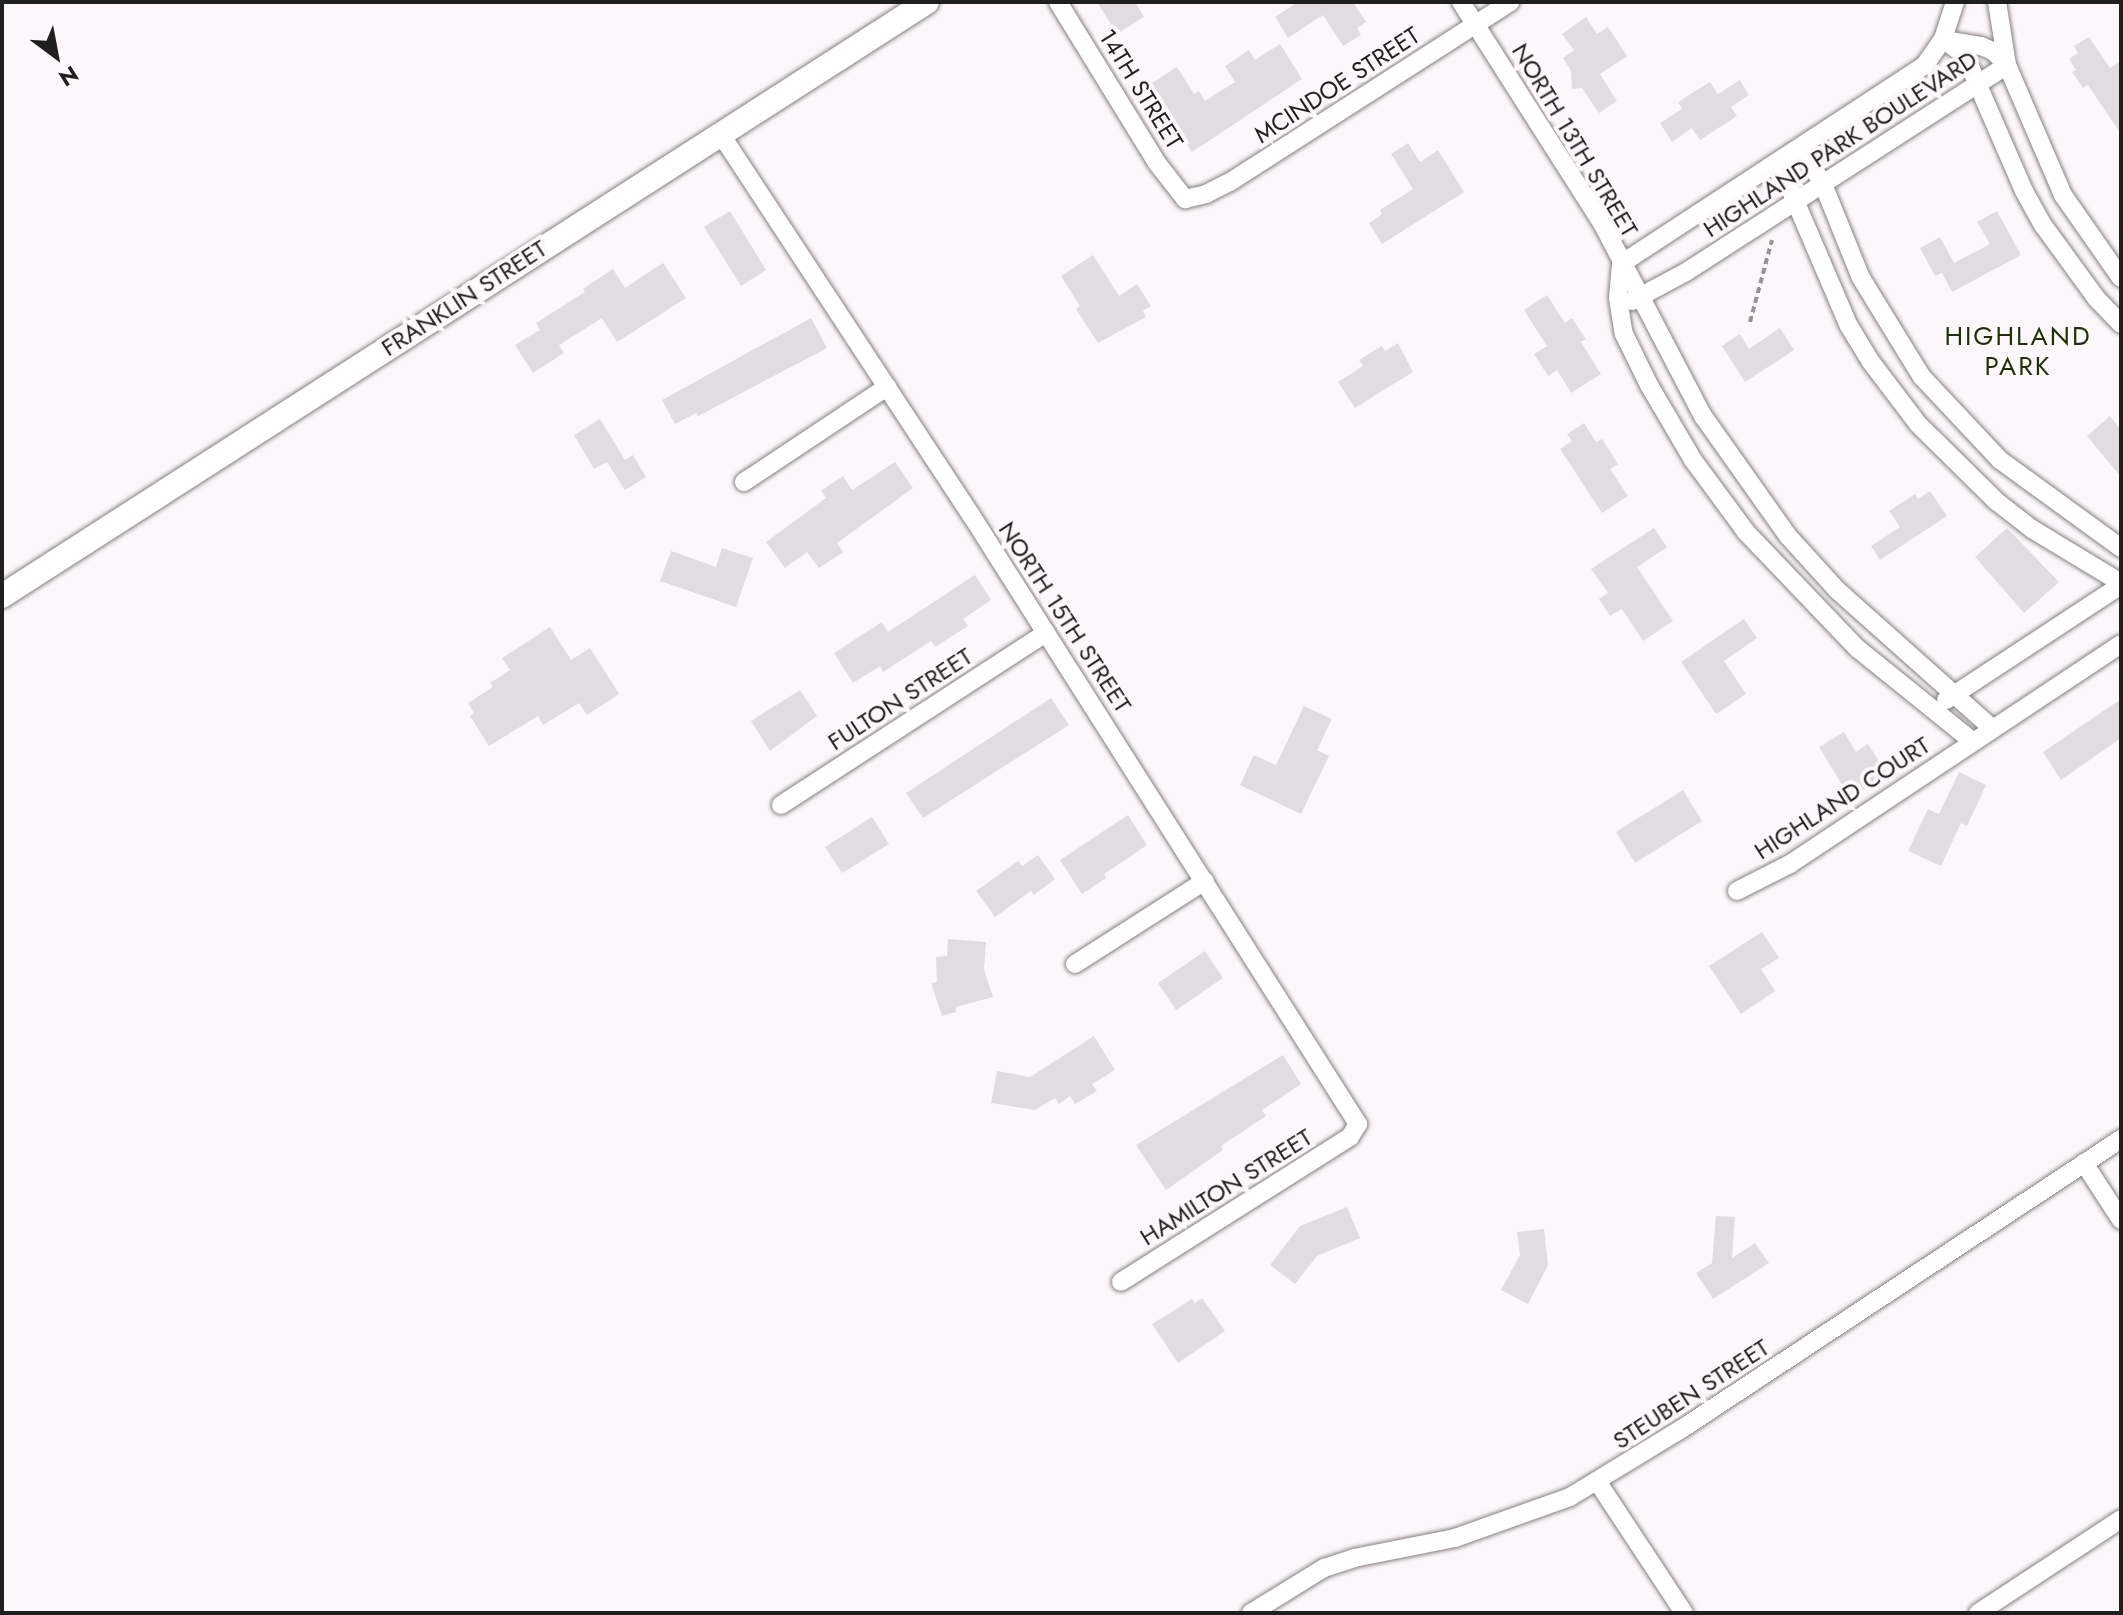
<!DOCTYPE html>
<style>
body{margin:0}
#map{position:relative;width:2123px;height:1615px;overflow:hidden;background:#fcf7fa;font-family:Jost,sans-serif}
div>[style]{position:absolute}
.building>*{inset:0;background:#e0dcdf}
.path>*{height:4px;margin-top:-2px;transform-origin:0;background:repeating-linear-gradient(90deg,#969395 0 6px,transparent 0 10px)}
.roads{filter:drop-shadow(0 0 2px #848082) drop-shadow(0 0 2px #848082)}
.street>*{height:18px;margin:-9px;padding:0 9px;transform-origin:9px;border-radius:9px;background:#fff}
.secondary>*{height:24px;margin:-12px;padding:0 12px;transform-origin:12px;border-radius:12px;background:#fff}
span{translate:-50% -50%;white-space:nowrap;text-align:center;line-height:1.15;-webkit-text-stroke:8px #fcf7fa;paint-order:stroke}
.street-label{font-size:24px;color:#201f20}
.neighbourhood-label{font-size:26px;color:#1d3200;letter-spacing:2px}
.frame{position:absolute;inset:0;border:4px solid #201f20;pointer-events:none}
.north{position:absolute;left:16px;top:16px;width:80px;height:80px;-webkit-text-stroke:6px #fcf7fa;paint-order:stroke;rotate:148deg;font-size:22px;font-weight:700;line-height:32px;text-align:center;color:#201f20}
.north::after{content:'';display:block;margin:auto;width:28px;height:36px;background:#201f20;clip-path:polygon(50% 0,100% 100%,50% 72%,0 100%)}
</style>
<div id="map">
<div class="building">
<i style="clip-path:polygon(1097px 2px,1135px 2px,1144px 17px,1117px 34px)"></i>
<i style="clip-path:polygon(1298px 2px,1353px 2px,1366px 22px,1357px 28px,1361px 35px,1343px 46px,1323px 15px,1288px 38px,1275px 17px)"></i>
<i style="clip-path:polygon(1586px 17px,1597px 34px,1608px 27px,1627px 56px,1600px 74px,1617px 101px,1599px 113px,1582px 88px,1572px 89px,1571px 71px,1563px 58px,1574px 50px,1562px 34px)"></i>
<i style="clip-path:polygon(2089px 37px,2110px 68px,2121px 61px,2121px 134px,2088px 85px,2083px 88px,2072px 72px,2076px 70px,2069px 59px,2078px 53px,2074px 46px)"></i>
<i style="clip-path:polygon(1280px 44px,1302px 79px,1192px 152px,1149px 85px,1177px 67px,1194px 94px,1199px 91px,1205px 101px,1235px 82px,1225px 66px,1249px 50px,1255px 60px)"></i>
<i style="clip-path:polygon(1740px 80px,1749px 95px,1731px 107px,1737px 116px,1700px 140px,1692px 128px,1672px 142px,1660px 123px,1682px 109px,1678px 102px,1710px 82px,1718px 94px)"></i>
<i style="clip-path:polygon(1408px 143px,1420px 162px,1438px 150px,1464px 192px,1382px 244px,1369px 223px,1382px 214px,1380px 210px,1413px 189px,1391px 154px)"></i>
<i style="clip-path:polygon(730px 211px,766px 270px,741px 286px,704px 227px)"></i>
<i style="clip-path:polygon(1997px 211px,2021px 255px,1952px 292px,1942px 273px,1935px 276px,1920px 248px,1940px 237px,1954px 263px,1990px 244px,1977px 222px)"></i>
<i style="clip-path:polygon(1093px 255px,1119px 296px,1137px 284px,1151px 306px,1143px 311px,1146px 317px,1098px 343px,1076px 309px,1080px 306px,1061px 276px)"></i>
<i style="clip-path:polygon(663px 263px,686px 298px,617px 342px,602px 318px,559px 345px,564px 353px,533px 373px,515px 345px,540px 330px,536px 323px,585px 292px,583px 289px,613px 269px,625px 288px)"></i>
<i style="clip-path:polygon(1547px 295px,1565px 323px,1572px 318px,1586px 339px,1581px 342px,1601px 374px,1571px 393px,1557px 370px,1548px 376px,1534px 354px,1547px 346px,1524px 310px)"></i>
<i style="clip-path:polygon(811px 318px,827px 348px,698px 416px,696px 413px,675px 424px,662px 400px)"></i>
<i style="clip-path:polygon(1780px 328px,1794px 350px,1745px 382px,1722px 346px,1740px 334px,1749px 349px)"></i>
<i style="clip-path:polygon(1398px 343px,1413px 372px,1355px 408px,1338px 382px,1363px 366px,1359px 360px,1382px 346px,1385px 351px)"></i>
<i style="clip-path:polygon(2110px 416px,2121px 430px,2121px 477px,2087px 436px)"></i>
<i style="clip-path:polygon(600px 419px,625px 460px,633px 455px,646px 477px,625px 490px,607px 462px,594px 469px,574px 435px)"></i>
<i style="clip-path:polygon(1584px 423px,1596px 442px,1602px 439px,1618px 464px,1610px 469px,1628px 496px,1602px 513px,1560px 449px,1572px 441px,1567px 434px)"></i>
<i style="clip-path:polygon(895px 462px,913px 488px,837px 543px,843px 552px,819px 568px,807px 552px,785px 568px,766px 542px,826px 498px,821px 491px,843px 476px,852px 490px)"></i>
<i style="clip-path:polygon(1930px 491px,1947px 516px,1880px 560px,1871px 546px,1900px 527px,1889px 511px,1915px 494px,1918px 499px)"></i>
<i style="clip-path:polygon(1654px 528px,1667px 547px,1637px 567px,1673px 621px,1643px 641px,1622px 609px,1610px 616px,1599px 599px,1608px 593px,1591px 569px)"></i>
<i style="clip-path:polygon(2007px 528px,2059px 582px,2024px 613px,1975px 557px)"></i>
<i style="clip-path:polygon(722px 548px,753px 558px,736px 607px,660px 581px,671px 551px,716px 567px)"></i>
<i style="clip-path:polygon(975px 575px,991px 600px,963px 619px,968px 626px,935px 647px,931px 641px,883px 672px,880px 666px,853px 683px,834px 653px,882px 622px,888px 632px)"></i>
<i style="clip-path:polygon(1744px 619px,1757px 638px,1724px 661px,1746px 694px,1716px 714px,1681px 662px)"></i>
<i style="clip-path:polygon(550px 627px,571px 660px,590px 648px,619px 694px,587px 715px,579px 703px,543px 725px,538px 716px,489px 746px,470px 716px,474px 713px,468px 703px,493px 687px,490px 683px,510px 670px,502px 658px)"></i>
<i style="clip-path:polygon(800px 690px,817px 716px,770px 751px,751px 721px)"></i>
<i style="clip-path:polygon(1051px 698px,1069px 725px,923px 818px,906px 793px)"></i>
<i style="clip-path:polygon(2121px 699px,2121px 738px,2061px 780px,2043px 752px)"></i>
<i style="clip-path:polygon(1304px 706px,1332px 719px,1317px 750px,1329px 756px,1301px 814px,1240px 785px,1254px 755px,1276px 765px)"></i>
<i style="clip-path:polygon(1844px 732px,1856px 752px,1868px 744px,1888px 775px,1850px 798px,1819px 747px)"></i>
<i style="clip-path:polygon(1959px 772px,1986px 785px,1967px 826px,1961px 823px,1941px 866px,1908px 851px,1928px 809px,1939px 814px)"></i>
<i style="clip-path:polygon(1683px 790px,1702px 821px,1635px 863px,1616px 832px)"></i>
<i style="clip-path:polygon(1128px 815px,1147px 845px,1104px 874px,1106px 878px,1082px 894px,1060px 860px)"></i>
<i style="clip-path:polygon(872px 817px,889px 844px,842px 873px,825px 847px)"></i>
<i style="clip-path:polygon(1038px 855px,1055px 879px,1034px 895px,1031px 891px,995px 917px,976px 891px,1018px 861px,1022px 866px)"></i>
<i style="clip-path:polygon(1762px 932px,1779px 958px,1761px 969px,1775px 991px,1741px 1014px,1709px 966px)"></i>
<i style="clip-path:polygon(948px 939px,986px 942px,984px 969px,993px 997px,956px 1007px,956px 1012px,942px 1016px,931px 983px,937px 982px,936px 957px,947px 956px)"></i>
<i style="clip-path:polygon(1205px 951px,1223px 978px,1176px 1010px,1158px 983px)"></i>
<i style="clip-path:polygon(1094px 1036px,1115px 1070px,1092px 1084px,1097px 1091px,1075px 1104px,1070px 1096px,1059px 1104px,1055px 1098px,1035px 1110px,991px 1103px,997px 1071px,1030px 1077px)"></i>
<i style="clip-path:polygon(1283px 1055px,1301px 1084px,1262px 1110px,1266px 1116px,1221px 1146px,1223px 1150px,1166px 1190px,1136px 1145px)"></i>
<i style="clip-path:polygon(1347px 1207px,1360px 1238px,1317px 1256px,1295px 1284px,1270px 1265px,1300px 1226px)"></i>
<i style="clip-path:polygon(1716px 1216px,1735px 1217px,1732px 1258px,1755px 1243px,1769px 1263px,1713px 1299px,1696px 1273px,1712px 1263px)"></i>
<i style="clip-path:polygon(1544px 1229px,1548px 1265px,1528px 1304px,1501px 1290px,1520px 1255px,1517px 1232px)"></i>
<i style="clip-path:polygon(1202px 1298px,1225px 1331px,1178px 1363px,1152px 1324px,1192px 1299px,1195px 1303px)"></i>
</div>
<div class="path">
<i style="left:1750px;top:322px;width:85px;rotate:-75deg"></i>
</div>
<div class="roads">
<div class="street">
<i style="left:1058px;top:2px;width:189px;rotate:58.4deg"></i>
<i style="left:1157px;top:163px;width:46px;rotate:52.1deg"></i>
<i style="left:1185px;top:199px;width:22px;rotate:-13deg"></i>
<i style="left:1206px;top:194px;width:27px;rotate:-27deg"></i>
<i style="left:1230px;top:182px;width:333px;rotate:-32.7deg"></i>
<i style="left:1461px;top:2px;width:264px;rotate:57.5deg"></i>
<i style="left:1603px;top:225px;width:216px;rotate:62.4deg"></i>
<i style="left:1703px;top:416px;width:147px;rotate:54.7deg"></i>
<i style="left:1788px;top:536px;width:73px;rotate:47.8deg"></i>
<i style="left:1837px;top:590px;width:208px;rotate:41.7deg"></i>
<i style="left:1955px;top:2px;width:39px;rotate:108deg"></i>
<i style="left:1943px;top:39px;width:32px;rotate:125deg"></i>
<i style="left:1925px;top:65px;width:363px;rotate:146.8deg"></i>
<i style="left:1621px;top:264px;width:34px;rotate:95deg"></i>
<i style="left:1618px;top:298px;width:36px;rotate:81deg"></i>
<i style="left:1624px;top:334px;width:57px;rotate:63.9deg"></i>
<i style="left:1649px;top:385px;width:87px;rotate:59.6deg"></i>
<i style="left:1693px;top:460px;width:89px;rotate:53.6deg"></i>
<i style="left:1746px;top:532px;width:162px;rotate:46.3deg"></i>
<i style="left:1858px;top:649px;width:146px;rotate:38.9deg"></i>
<i style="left:1943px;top:39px;width:21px;rotate:37deg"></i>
<i style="left:1960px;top:52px;width:20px;rotate:57deg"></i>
<i style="left:1971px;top:69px;width:133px;rotate:66.5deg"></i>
<i style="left:2024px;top:191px;width:39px;rotate:61deg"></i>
<i style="left:2043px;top:225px;width:90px;rotate:54deg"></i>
<i style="left:2096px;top:298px;width:36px;rotate:46deg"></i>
<i style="left:1944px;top:40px;width:37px;rotate:9deg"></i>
<i style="left:1981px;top:46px;width:13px;rotate:23deg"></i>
<i style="left:1993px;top:51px;width:20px;rotate:45deg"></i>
<i style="left:2007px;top:65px;width:142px;rotate:66.7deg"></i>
<i style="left:2063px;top:195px;width:101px;rotate:55.1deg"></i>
<i style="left:720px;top:133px;width:457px;rotate:56.7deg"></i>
<i style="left:971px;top:515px;width:722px;rotate:57.57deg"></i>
<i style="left:1358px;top:1124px;width:15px;rotate:122deg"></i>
<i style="left:1350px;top:1137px;width:271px;rotate:147.7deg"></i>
<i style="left:1801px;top:149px;width:41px;rotate:57.8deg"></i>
<i style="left:1823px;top:184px;width:101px;rotate:68deg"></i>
<i style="left:1861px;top:278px;width:116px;rotate:58.4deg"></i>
<i style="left:1922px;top:377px;width:114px;rotate:46.8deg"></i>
<i style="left:2000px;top:460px;width:150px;rotate:36deg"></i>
<i style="left:1779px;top:163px;width:177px;rotate:66.8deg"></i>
<i style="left:1849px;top:326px;width:42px;rotate:58.6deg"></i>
<i style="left:1871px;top:362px;width:78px;rotate:52.8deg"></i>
<i style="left:1918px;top:424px;width:110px;rotate:44.6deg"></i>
<i style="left:1996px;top:501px;width:46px;rotate:37.9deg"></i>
<i style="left:2032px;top:529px;width:104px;rotate:31.2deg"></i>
<i style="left:1632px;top:301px;width:61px;rotate:-28.2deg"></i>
<i style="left:1686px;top:272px;width:382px;rotate:-32.8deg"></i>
<i style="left:2007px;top:65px;width:64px;rotate:-99deg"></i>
<i style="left:744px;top:482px;width:172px;rotate:-33.6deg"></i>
<i style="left:1946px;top:700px;width:209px;rotate:-33.3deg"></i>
<i style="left:781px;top:805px;width:316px;rotate:-33deg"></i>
<i style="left:1737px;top:891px;width:59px;rotate:-27deg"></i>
<i style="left:1790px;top:864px;width:397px;rotate:-33.6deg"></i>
<i style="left:1075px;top:964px;width:154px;rotate:-32.6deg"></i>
<i style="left:2084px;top:1163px;width:68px;rotate:57deg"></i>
<i style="left:1597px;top:1481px;width:158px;rotate:56.6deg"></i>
<i style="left:1251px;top:1613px;width:86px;rotate:-31.7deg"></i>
<i style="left:1324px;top:1568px;width:32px;rotate:-18deg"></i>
<i style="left:1354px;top:1558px;width:103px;rotate:-11.2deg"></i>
<i style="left:1455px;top:1538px;width:122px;rotate:-19.6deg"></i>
<i style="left:1570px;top:1497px;width:132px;rotate:-31.4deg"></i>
<i style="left:1683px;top:1428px;width:525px;rotate:-33.42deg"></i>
<i style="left:1978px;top:1613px;width:171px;rotate:-33.3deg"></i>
</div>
<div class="secondary">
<i style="left:2px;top:596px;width:1099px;rotate:-32.71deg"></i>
</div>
</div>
<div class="street-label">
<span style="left:1337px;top:85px;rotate:-33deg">MCINDOE STREET</span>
<span style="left:1141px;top:89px;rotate:58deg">14TH STREET</span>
<span style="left:1575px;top:140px;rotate:59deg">NORTH 13TH STREET</span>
<span style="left:1840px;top:144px;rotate:-33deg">HIGHLAND PARK BOULEVARD</span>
<span style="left:464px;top:298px;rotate:-33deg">FRANKLIN STREET</span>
<span style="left:1065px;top:617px;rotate:57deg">NORTH 15TH STREET</span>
<span style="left:900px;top:699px;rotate:-33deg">FULTON STREET</span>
<span style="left:1842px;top:798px;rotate:-33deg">HIGHLAND COURT</span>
<span style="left:1226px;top:1187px;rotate:-32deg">HAMILTON STREET</span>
<span style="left:1691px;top:1394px;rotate:-33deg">STEUBEN STREET</span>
</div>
<div class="neighbourhood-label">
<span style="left:2018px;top:352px">HIGHLAND<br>PARK</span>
</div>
<div class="frame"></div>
<div class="north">N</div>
</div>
